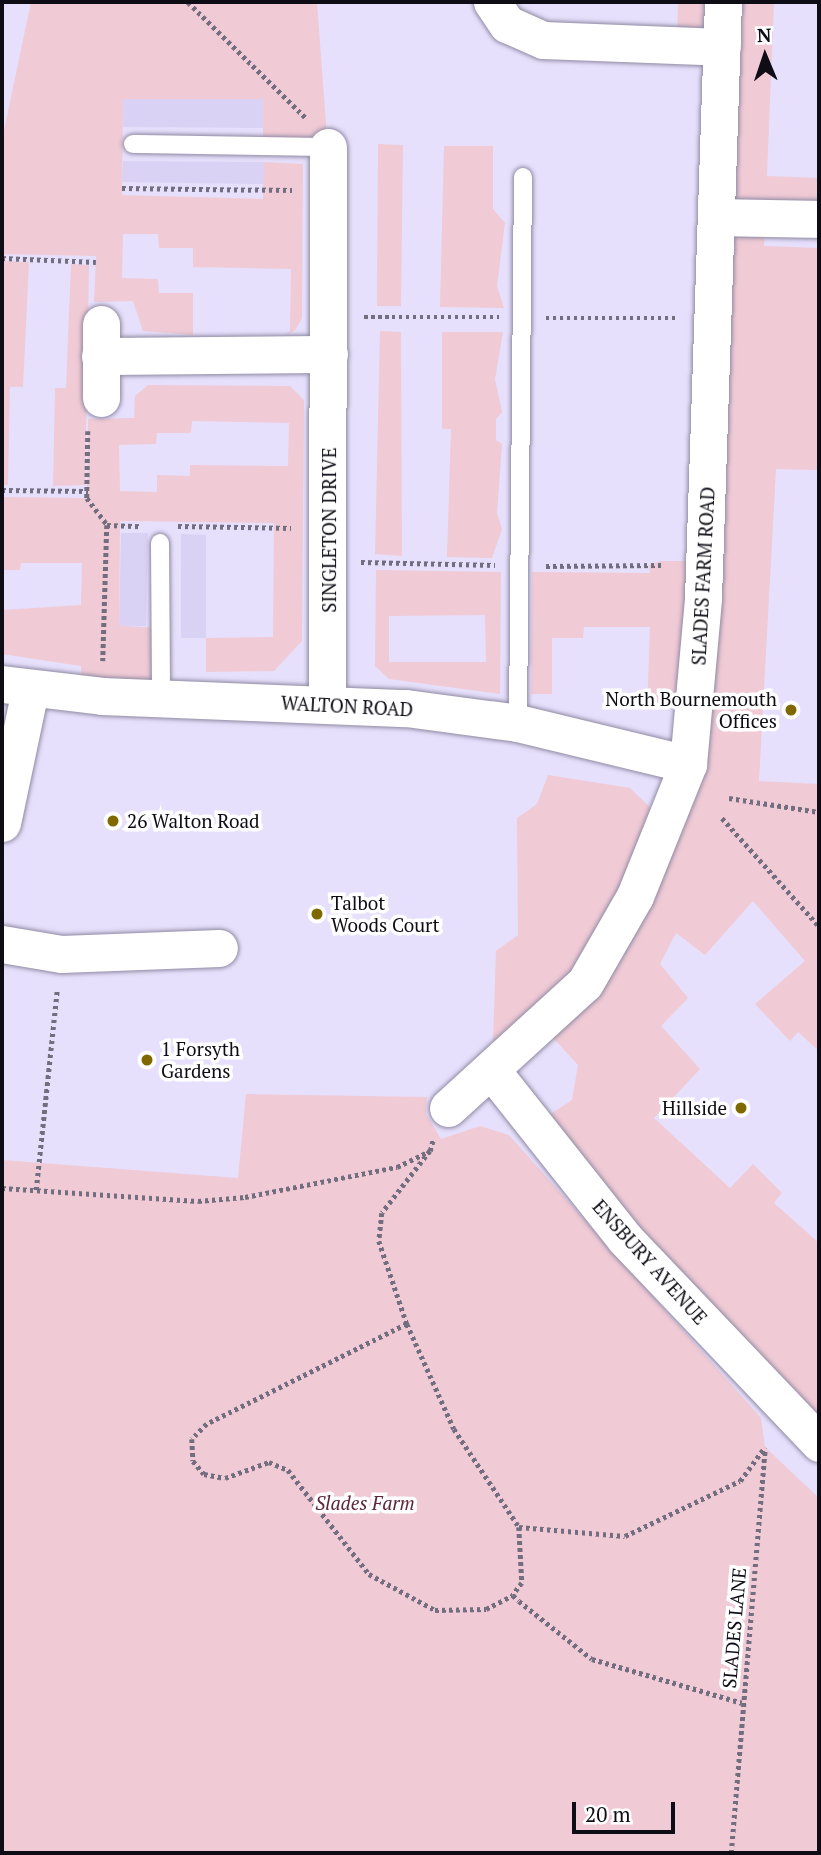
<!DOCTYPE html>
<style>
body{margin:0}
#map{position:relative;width:821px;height:1855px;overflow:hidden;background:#e6e0fc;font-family:"PT Serif",serif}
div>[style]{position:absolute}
.built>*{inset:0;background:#dad2f4}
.green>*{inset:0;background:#f0cad5}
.path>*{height:4.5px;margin-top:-2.25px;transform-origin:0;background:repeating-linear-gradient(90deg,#726e80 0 3.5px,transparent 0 7px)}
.roads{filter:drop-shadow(0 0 2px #908aa3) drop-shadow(0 0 2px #908aa3)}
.service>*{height:18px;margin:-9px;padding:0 9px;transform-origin:9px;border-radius:9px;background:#fff}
.minor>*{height:37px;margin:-18.5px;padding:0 18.5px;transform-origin:18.5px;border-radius:18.5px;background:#fff}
.dots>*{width:19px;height:19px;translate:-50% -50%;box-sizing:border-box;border:4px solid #fff;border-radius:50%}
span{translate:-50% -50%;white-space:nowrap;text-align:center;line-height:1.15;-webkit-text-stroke:7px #fff;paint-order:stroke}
.street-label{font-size:19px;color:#0e0c15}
.poi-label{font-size:19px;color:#0e0c15}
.right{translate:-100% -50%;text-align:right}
.left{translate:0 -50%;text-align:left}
.park-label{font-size:19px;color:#5d253a;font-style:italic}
.frame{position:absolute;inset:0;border:4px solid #0e0c15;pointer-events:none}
.north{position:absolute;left:730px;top:21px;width:70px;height:70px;-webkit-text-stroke:5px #fff;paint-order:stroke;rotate:358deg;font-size:19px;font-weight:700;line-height:28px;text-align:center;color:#0e0c15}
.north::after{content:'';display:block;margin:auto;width:24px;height:32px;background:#0e0c15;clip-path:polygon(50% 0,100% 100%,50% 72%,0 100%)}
.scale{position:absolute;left:572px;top:1802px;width:103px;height:32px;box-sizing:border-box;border:4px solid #0e0c15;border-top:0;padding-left:9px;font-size:21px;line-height:24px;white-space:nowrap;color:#0e0c15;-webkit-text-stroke:5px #fff;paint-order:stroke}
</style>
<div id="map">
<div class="built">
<i style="clip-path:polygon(123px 99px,264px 99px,263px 128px,123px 127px)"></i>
<i style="clip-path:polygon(123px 161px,264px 162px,264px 184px,122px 182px)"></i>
<i style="clip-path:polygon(121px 533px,148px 533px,146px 626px,119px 627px)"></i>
<i style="clip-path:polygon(181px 534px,206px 535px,206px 638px,181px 638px)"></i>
</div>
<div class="green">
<i style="clip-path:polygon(31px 2px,317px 2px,327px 137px,263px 146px,263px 99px,123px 99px,122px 195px,263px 199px,264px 162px,303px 164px,302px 318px,295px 330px,284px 336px,290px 331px,291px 269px,193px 267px,193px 248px,159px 248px,158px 234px,123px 234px,122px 278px,158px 279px,159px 293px,193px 293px,193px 335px,143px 331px,133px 301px,94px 302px,96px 256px,2px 254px,2px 140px)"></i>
<i style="clip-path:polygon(678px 2px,774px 2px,767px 176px,819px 178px,819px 219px,766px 218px,764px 246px,819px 248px,819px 470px,776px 469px,759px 781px,819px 784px,819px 1051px,798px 1032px,790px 1041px,755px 1004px,805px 961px,753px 901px,705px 955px,676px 933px,660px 964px,688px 998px,661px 1026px,700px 1069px,654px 1118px,730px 1188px,753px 1164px,782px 1193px,774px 1203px,819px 1243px,819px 1443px,534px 1125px,572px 1100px,578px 1065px,542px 1026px,492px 1071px,496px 951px,518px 935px,517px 818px,537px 804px,548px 775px,630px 788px,667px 824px,688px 764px,722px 48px,677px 47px)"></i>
<i style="clip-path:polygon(378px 144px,403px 145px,401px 306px,377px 306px)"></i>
<i style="clip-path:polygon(444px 146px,493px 146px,493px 209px,505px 223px,497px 286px,504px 308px,440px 307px)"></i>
<i style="clip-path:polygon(2px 261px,29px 262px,23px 387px,10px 387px,8px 485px,2px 485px)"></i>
<i style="clip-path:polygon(71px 264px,89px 265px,85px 485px,53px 486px,55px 388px,66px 388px)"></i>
<i style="clip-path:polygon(380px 331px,401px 332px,402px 556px,375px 554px)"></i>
<i style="clip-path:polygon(442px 332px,503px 332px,495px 379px,502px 412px,496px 419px,496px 440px,502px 444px,497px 513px,502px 529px,492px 558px,447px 557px,451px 429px,442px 429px)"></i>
<i style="clip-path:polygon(evenodd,148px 385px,290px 386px,304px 400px,302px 641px,274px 671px,206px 672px,206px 638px,273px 637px,274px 523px,120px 521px,119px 626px,160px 628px,161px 698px,82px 694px,81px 666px,2px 654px,2px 610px,81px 605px,82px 563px,21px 563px,20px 570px,2px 570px,2px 497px,87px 498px,88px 419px,134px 418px,135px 396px,148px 385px,192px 421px,289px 423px,288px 466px,190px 465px,190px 476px,157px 475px,157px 492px,120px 491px,119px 445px,156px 444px,157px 433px,191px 433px,192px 421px)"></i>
<i style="clip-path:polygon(661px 561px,692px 561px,684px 698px,647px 710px,650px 627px,584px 627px,583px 638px,552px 638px,552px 694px,531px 694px,532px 572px,650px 573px,649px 565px)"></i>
<i style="clip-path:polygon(evenodd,376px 570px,501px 572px,500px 694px,389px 679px,375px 666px,376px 570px,485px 615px,486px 662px,389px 662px,389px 616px,485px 615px)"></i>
<i style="clip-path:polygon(246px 1094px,427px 1097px,426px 1114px,441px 1139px,480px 1126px,509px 1135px,761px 1418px,765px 1447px,819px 1498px,819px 1853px,2px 1853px,2px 1160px,238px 1178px)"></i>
</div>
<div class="path">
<i style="left:188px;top:2px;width:167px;rotate:44.5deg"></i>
<i style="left:122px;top:188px;width:170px;rotate:0.7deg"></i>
<i style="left:2px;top:258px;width:94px;rotate:2.4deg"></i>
<i style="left:364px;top:317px;width:135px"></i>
<i style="left:546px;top:318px;width:129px"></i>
<i style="left:88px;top:431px;width:67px;rotate:90.9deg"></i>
<i style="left:87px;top:498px;width:34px;rotate:53deg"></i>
<i style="left:107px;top:525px;width:136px;rotate:91.7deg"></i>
<i style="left:2px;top:490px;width:86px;rotate:0.7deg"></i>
<i style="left:107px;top:525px;width:34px;rotate:2deg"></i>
<i style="left:178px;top:526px;width:113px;rotate:1deg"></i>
<i style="left:361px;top:562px;width:134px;rotate:1.3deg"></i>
<i style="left:546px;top:566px;width:115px;rotate:-0.5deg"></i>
<i style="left:729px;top:798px;width:91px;rotate:8.8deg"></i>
<i style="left:722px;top:818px;width:145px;rotate:48.1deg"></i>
<i style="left:430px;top:1151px;width:78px;rotate:127.7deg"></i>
<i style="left:382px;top:1213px;width:28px;rotate:96deg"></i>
<i style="left:379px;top:1241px;width:88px;rotate:71.4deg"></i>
<i style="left:407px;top:1324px;width:115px;rotate:65.9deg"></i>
<i style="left:454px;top:1429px;width:118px;rotate:56.4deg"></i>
<i style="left:519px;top:1527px;width:106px;rotate:4.9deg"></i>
<i style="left:625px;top:1536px;width:127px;rotate:-25.6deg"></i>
<i style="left:740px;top:1481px;width:42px;rotate:-53.7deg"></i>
<i style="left:2px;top:1188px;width:196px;rotate:3.8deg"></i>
<i style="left:198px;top:1201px;width:47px;rotate:-4.9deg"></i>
<i style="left:245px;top:1197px;width:155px;rotate:-11.2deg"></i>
<i style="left:397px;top:1167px;width:37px;rotate:-26deg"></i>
<i style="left:430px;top:1151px;width:11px;rotate:-75deg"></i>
<i style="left:36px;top:1190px;width:202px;rotate:-84deg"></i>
<i style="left:407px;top:1324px;width:224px;rotate:153.4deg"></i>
<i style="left:207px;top:1424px;width:21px;rotate:135deg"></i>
<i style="left:192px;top:1439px;width:22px;rotate:87deg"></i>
<i style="left:193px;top:1461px;width:17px;rotate:50deg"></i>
<i style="left:204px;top:1474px;width:21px;rotate:11deg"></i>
<i style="left:225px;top:1478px;width:47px;rotate:-20deg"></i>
<i style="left:269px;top:1462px;width:21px;rotate:23deg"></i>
<i style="left:288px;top:1470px;width:132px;rotate:52.1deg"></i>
<i style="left:369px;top:1574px;width:75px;rotate:28.6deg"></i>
<i style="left:435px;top:1610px;width:51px;rotate:-1.1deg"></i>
<i style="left:486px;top:1609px;width:30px;rotate:-27deg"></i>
<i style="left:519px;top:1527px;width:56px;rotate:86.9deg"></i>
<i style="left:522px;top:1583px;width:15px;rotate:127deg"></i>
<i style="left:513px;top:1595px;width:8px;rotate:45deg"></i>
<i style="left:519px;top:1601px;width:93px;rotate:38.5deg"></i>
<i style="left:592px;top:1659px;width:156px;rotate:16.3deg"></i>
<i style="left:731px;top:1853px;width:405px;rotate:-85.2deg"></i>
</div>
<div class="roads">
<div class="service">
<i style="left:133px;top:144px;width:195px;rotate:0.9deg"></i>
<i style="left:160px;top:543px;width:155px;rotate:89.6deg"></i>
<i style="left:518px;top:723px;width:546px;rotate:-89.48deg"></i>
</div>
<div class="minor">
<i style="left:492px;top:2px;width:27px;rotate:56deg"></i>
<i style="left:507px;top:24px;width:39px;rotate:24deg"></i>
<i style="left:543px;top:40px;width:179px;rotate:2.2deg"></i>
<i style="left:718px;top:217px;width:101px;rotate:1.1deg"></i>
<i style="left:101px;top:324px;width:74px;rotate:90deg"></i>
<i style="left:100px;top:356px;width:229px;rotate:-0.5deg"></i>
<i style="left:2px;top:684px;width:101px;rotate:6.8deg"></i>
<i style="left:102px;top:696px;width:304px;rotate:2.3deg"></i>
<i style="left:406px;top:708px;width:113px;rotate:7.6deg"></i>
<i style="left:518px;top:723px;width:175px;rotate:13.6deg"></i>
<i style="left:327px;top:705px;width:558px;rotate:-89.9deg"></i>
<i style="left:2px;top:823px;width:136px;rotate:-78.1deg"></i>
<i style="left:2px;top:944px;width:60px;rotate:9.6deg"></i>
<i style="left:61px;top:954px;width:158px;rotate:-2.2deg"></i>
<i style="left:492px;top:1071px;width:214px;rotate:51.6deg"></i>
<i style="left:625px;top:1239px;width:282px;rotate:46.4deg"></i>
<i style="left:448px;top:1108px;width:185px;rotate:-42.4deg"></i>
<i style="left:585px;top:983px;width:100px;rotate:-60.1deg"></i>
<i style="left:635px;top:896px;width:142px;rotate:-68.1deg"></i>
<i style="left:688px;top:764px;width:167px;rotate:-84.8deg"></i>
<i style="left:703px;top:598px;width:596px;rotate:-88.08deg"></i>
</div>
</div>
<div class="dots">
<i style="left:791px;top:710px;background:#7f6800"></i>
<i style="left:113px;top:821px;background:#7f6800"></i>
<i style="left:317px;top:914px;background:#7f6800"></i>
<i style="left:147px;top:1060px;background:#7f6800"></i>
<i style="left:741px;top:1108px;background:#7f6800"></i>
</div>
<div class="street-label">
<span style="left:329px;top:530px;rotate:-90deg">SINGLETON DRIVE</span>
<span style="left:703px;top:576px;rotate:-87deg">SLADES FARM ROAD</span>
<span style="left:347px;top:706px;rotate:3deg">WALTON ROAD</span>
<span style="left:650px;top:1262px;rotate:48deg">ENSBURY AVENUE</span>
<span style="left:734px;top:1628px;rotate:-85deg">SLADES LANE</span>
</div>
<div class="poi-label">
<span class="right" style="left:777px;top:710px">North Bournemouth<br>Offices</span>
<span class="left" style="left:127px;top:821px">26 Walton Road</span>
<span class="left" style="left:331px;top:914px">Talbot<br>Woods Court</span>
<span class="left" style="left:161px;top:1060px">1 Forsyth<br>Gardens</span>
<span class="right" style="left:727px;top:1108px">Hillside</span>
</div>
<div class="park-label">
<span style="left:365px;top:1503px">Slades Farm</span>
</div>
<div class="frame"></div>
<div class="north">N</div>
<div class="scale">20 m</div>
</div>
